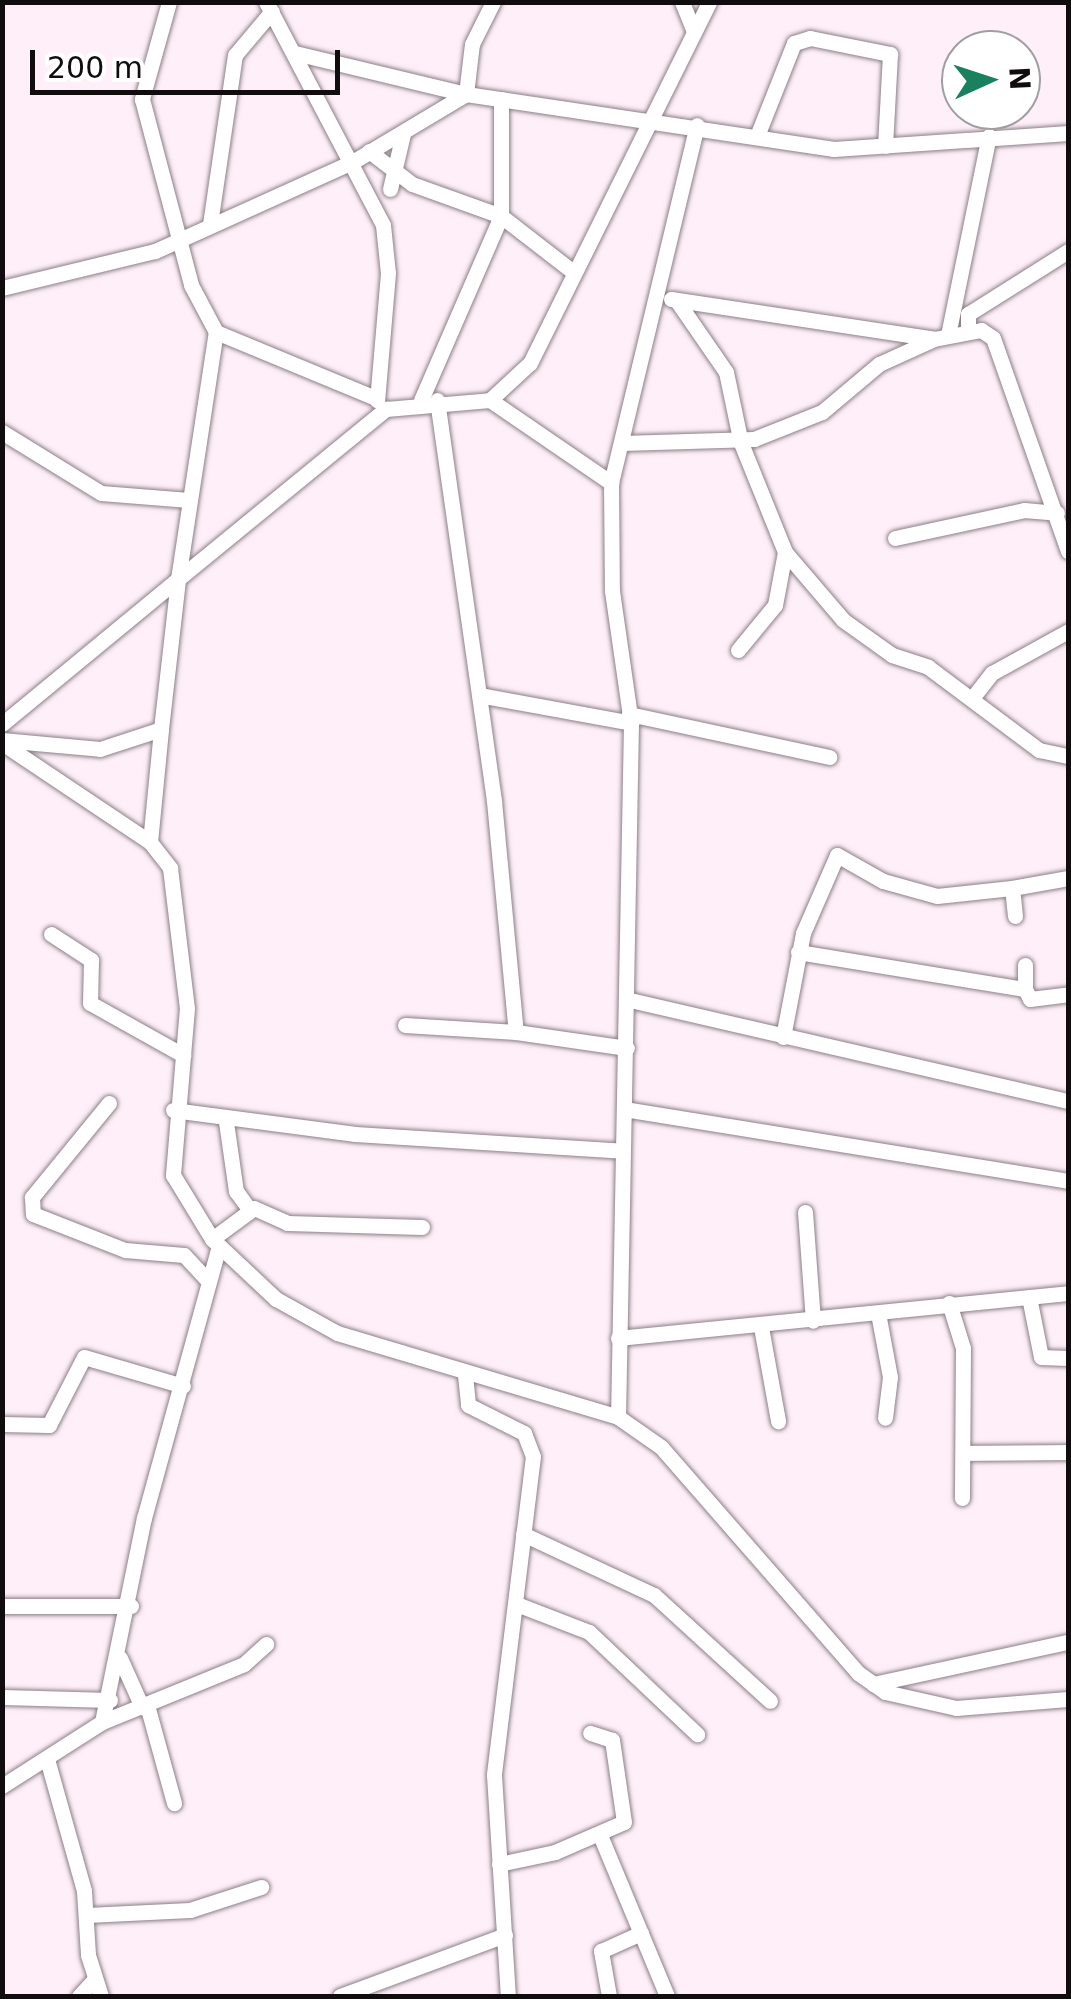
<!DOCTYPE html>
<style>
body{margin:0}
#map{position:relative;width:1071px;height:1999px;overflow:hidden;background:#feeff8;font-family:"DejaVu Sans",sans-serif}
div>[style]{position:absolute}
.roads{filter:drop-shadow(0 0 2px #8b7f87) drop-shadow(0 0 2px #8b7f87)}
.minor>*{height:15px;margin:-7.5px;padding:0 7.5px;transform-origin:7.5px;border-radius:7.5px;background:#fff}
span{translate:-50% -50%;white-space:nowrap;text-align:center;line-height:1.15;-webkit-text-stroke:9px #fff;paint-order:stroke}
.frame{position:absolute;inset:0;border:5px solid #110d0f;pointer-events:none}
.north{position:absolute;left:941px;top:30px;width:100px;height:100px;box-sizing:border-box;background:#fff;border:2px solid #a09e9f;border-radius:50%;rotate:87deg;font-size:28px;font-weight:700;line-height:40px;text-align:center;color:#110d0f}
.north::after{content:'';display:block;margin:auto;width:35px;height:45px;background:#19815d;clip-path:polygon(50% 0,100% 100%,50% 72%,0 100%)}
.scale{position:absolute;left:30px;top:50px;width:310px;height:45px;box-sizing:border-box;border:5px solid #110d0f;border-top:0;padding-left:12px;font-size:30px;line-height:35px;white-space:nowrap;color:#110d0f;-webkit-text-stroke:8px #fff;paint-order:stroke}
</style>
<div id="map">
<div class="roads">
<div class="minor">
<i style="left:169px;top:2px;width:101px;rotate:105.6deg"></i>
<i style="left:142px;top:99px;width:192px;rotate:75.2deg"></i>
<i style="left:191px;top:285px;width:53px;rotate:62deg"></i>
<i style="left:216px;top:332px;width:170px;rotate:22.5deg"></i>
<i style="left:266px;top:2px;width:252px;rotate:62.3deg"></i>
<i style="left:383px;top:225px;width:48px;rotate:84.1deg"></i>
<i style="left:388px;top:273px;width:128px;rotate:94.9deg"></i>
<i style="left:682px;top:2px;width:31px;rotate:68deg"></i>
<i style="left:295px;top:53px;width:176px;rotate:13.5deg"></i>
<i style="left:466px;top:94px;width:372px;rotate:8.5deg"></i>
<i style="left:834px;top:149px;width:235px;rotate:-3.9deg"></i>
<i style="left:466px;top:94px;width:50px;rotate:-83.2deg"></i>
<i style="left:472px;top:44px;width:47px;rotate:-63.4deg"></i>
<i style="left:757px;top:136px;width:100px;rotate:-68.3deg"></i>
<i style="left:794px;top:43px;width:17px;rotate:-17deg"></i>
<i style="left:810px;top:38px;width:82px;rotate:11.3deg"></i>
<i style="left:890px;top:54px;width:92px;rotate:93.1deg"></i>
<i style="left:369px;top:151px;width:54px;rotate:37.5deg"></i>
<i style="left:412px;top:184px;width:95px;rotate:19.8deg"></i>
<i style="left:501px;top:216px;width:90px;rotate:37.8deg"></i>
<i style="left:390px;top:189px;width:57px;rotate:-76.7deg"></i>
<i style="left:210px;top:224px;width:171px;rotate:-81.6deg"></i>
<i style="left:235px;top:55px;width:57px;rotate:-49.9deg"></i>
<i style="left:2px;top:288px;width:157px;rotate:-13.6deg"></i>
<i style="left:155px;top:251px;width:218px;rotate:-24.3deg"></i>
<i style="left:354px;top:161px;width:131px;rotate:-30.9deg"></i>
<i style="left:671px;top:299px;width:266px;rotate:8.6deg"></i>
<i style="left:677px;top:301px;width:86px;rotate:55.4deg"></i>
<i style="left:726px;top:372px;width:73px;rotate:78.1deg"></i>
<i style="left:741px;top:443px;width:118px;rotate:68deg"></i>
<i style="left:785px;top:552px;width:89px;rotate:49.5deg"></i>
<i style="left:843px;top:620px;width:60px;rotate:35.5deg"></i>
<i style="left:892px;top:655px;width:38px;rotate:18deg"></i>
<i style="left:928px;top:667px;width:139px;rotate:36.8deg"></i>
<i style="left:1039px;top:750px;width:30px;rotate:12deg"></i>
<i style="left:968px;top:328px;width:14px;rotate:-90deg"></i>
<i style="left:968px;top:314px;width:118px;rotate:-32.2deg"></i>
<i style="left:948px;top:335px;width:203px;rotate:-78.4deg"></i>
<i style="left:421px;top:400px;width:201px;rotate:-66.5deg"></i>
<i style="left:501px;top:216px;width:117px;rotate:-90deg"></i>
<i style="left:437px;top:400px;width:405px;rotate:81.9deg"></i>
<i style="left:494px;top:801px;width:232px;rotate:84.6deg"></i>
<i style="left:516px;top:1032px;width:112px;rotate:8.2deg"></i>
<i style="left:490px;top:400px;width:147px;rotate:34.4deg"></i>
<i style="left:611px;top:483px;width:108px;rotate:89.5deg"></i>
<i style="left:612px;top:591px;width:133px;rotate:81.8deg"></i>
<i style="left:631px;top:723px;width:694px;rotate:91.07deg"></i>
<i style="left:2px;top:432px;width:116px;rotate:31.6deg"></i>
<i style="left:101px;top:493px;width:88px;rotate:4.5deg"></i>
<i style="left:622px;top:443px;width:132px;rotate:-1.7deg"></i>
<i style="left:754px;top:439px;width:73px;rotate:-21.7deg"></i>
<i style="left:822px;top:412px;width:75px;rotate:-40.1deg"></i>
<i style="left:879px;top:364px;width:60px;rotate:-24.4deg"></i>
<i style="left:934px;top:339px;width:48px;rotate:-10.8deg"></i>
<i style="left:981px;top:330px;width:14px;rotate:34deg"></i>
<i style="left:993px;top:338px;width:226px;rotate:70.6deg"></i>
<i style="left:611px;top:483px;width:368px;rotate:-76.5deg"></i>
<i style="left:895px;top:538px;width:132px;rotate:-12.2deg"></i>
<i style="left:1024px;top:510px;width:33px;rotate:5deg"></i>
<i style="left:738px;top:650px;width:58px;rotate:-50.6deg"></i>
<i style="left:775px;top:605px;width:54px;rotate:-79.3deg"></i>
<i style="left:479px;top:695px;width:155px;rotate:10.4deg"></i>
<i style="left:973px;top:697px;width:31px;rotate:-52deg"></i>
<i style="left:992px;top:673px;width:87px;rotate:-28.9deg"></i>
<i style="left:629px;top:714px;width:205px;rotate:12.1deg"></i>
<i style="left:2px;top:724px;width:228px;rotate:-39.5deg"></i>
<i style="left:178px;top:579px;width:250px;rotate:-81.3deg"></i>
<i style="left:2px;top:740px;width:98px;rotate:5.2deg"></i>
<i style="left:100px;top:749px;width:64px;rotate:-18.2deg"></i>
<i style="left:161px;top:729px;width:151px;rotate:-83.5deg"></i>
<i style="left:178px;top:579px;width:269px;rotate:-39.3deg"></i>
<i style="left:386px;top:409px;width:104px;rotate:-4.9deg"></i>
<i style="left:490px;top:400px;width:54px;rotate:-42.8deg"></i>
<i style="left:530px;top:363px;width:403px;rotate:-63.6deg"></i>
<i style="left:2px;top:743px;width:178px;rotate:33.8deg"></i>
<i style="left:150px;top:842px;width:33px;rotate:52deg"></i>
<i style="left:170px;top:868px;width:141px;rotate:83.1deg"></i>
<i style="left:187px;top:1008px;width:168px;rotate:94.8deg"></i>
<i style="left:173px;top:1175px;width:75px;rotate:58.6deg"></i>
<i style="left:212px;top:1239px;width:88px;rotate:43.2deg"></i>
<i style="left:276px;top:1299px;width:70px;rotate:29.1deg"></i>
<i style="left:337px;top:1333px;width:293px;rotate:16.6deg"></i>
<i style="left:618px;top:1417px;width:52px;rotate:34.9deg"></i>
<i style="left:661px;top:1447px;width:300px;rotate:48.9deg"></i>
<i style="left:858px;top:1673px;width:33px;rotate:35deg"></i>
<i style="left:885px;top:1692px;width:73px;rotate:12.7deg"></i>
<i style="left:956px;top:1708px;width:112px;rotate:-4.6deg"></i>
<i style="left:150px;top:842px;width:114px;rotate:-84.4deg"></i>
<i style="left:1015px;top:916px;width:28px;rotate:-96deg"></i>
<i style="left:1012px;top:888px;width:57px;rotate:-10.1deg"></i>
<i style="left:51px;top:934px;width:48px;rotate:33deg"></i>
<i style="left:91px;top:960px;width:43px;rotate:91.3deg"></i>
<i style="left:90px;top:1003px;width:107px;rotate:29.2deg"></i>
<i style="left:798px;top:952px;width:230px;rotate:9.3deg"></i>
<i style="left:1025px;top:989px;width:11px;rotate:63deg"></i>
<i style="left:1030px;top:999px;width:38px;rotate:-7deg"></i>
<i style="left:1025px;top:965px;width:24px;rotate:90deg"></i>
<i style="left:630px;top:1000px;width:449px;rotate:13deg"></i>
<i style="left:405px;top:1025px;width:111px;rotate:3.6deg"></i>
<i style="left:783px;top:1037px;width:106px;rotate:-79.1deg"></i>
<i style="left:803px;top:933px;width:85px;rotate:-66.4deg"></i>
<i style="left:837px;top:855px;width:53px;rotate:29.5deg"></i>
<i style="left:883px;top:881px;width:56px;rotate:15.5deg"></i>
<i style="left:937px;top:896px;width:75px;rotate:-6.1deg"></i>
<i style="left:109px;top:1103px;width:122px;rotate:129.3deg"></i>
<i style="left:32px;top:1197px;width:17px;rotate:87deg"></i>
<i style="left:33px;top:1214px;width:99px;rotate:21.4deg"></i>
<i style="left:125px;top:1250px;width:59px;rotate:4.8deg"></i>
<i style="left:184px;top:1255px;width:35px;rotate:47deg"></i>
<i style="left:624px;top:1109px;width:450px;rotate:9.2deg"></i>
<i style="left:173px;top:1110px;width:184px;rotate:7.5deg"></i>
<i style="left:355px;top:1134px;width:268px;rotate:3.6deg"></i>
<i style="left:226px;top:1122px;width:70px;rotate:81.8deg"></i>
<i style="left:236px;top:1191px;width:22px;rotate:54deg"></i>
<i style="left:805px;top:1212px;width:109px;rotate:85.8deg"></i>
<i style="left:212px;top:1239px;width:52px;rotate:-36.4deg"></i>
<i style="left:254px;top:1208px;width:36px;rotate:24deg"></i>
<i style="left:287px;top:1223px;width:135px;rotate:1.7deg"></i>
<i style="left:1029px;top:1297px;width:61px;rotate:78.7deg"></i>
<i style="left:1041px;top:1357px;width:27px;rotate:2deg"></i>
<i style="left:949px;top:1303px;width:47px;rotate:72.7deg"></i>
<i style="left:963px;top:1348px;width:150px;rotate:90.4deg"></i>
<i style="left:878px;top:1313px;width:65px;rotate:79.4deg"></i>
<i style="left:890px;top:1377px;width:41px;rotate:97deg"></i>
<i style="left:761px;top:1327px;width:96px;rotate:79.7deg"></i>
<i style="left:618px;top:1338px;width:452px;rotate:-5.7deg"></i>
<i style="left:465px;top:1375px;width:30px;rotate:84deg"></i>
<i style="left:468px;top:1405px;width:63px;rotate:26.6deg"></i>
<i style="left:524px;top:1433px;width:25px;rotate:69deg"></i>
<i style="left:533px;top:1456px;width:321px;rotate:97deg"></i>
<i style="left:494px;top:1775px;width:221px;rotate:86.4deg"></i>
<i style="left:2px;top:1424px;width:47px;rotate:1.2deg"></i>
<i style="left:49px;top:1425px;width:76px;rotate:-62.8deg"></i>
<i style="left:84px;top:1357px;width:103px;rotate:16.3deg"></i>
<i style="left:963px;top:1453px;width:105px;rotate:-0.5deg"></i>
<i style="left:523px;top:1534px;width:145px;rotate:25deg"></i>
<i style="left:654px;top:1595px;width:157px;rotate:42.4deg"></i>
<i style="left:519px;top:1605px;width:75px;rotate:21.1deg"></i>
<i style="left:589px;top:1632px;width:149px;rotate:43.4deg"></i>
<i style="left:2px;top:1606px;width:129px"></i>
<i style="left:120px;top:1658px;width:54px;rotate:65.8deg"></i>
<i style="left:873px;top:1684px;width:199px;rotate:-12.2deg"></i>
<i style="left:2px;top:1697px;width:108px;rotate:1.6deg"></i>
<i style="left:147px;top:1705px;width:102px;rotate:74.6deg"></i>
<i style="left:102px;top:1722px;width:153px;rotate:-22.2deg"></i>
<i style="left:244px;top:1664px;width:30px;rotate:-42deg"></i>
<i style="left:47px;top:1759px;width:137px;rotate:74.3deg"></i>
<i style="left:84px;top:1891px;width:64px;rotate:86.4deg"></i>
<i style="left:88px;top:1955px;width:43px;rotate:72.4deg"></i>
<i style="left:2px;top:1786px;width:119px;rotate:-32.6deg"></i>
<i style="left:102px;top:1722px;width:208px;rotate:-78.4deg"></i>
<i style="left:144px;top:1518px;width:282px;rotate:-74.6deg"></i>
<i style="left:600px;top:1835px;width:174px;rotate:67.4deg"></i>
<i style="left:499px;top:1864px;width:57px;rotate:-12.1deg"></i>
<i style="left:555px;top:1852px;width:75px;rotate:-23.5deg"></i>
<i style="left:624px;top:1822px;width:83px;rotate:-98.3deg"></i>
<i style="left:612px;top:1740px;width:23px;rotate:-162deg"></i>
<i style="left:87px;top:1915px;width:103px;rotate:-2.8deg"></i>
<i style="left:190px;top:1910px;width:75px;rotate:-17.9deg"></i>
<i style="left:79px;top:1996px;width:22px;rotate:-47deg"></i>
<i style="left:340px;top:1996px;width:176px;rotate:-20.3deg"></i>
<i style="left:609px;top:1996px;width:46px;rotate:-100.1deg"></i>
<i style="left:601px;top:1951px;width:44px;rotate:-24.2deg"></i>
</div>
</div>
<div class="frame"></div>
<div class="north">N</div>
<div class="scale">200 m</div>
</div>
